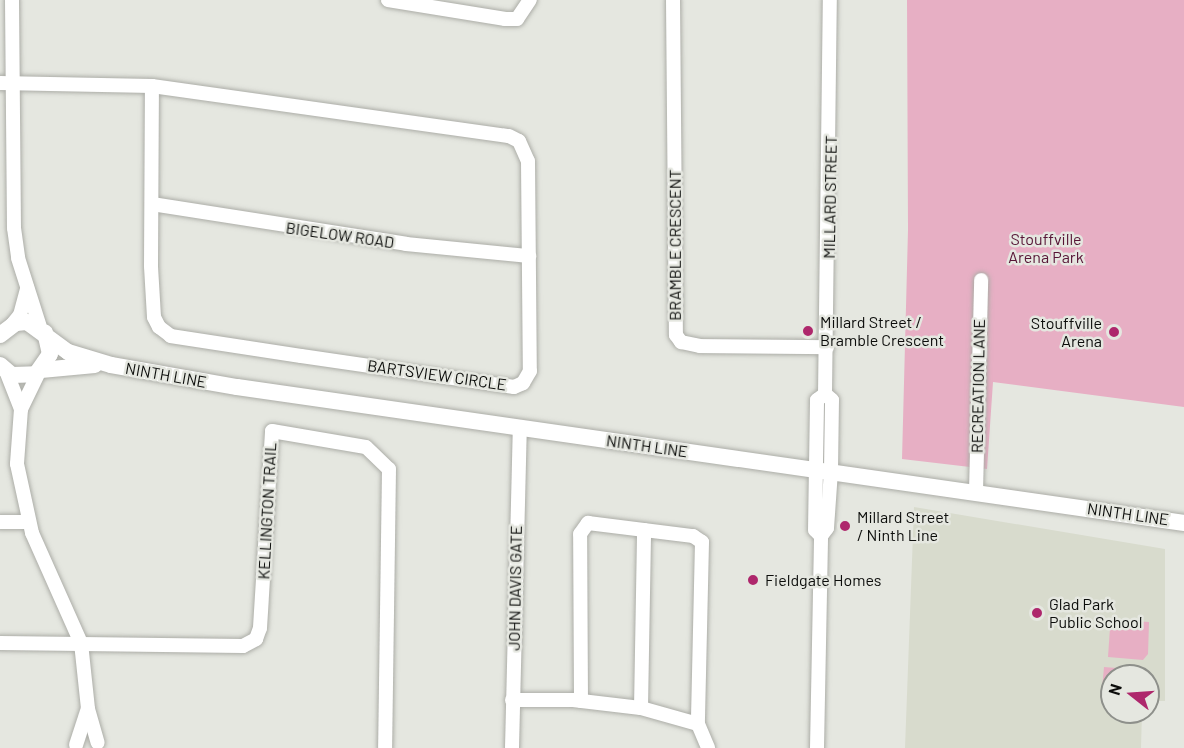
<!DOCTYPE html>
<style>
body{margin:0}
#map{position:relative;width:1184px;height:748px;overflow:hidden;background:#e5e7e0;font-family:Barlow,sans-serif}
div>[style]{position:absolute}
.built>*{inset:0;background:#d8dbcd}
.green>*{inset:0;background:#e7afc4}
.roads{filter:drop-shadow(0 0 2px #acada7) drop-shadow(0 0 2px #acada7)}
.minor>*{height:14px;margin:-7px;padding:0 7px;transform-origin:7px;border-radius:7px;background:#fff}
.major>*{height:16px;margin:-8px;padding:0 8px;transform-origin:8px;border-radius:8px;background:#fff}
.dots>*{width:16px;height:16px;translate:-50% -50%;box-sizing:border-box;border:3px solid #e5e7e0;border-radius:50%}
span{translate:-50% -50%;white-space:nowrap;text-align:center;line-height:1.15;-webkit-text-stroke:5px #e5e7e0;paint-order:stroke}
.street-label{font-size:16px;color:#0c0d0b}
.park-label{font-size:16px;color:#571536}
.poi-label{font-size:16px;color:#0c0d0b}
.left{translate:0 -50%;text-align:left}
.right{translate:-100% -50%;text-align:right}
.north{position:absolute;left:1100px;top:664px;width:60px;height:60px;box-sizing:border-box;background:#e5e7e0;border:2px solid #8e908b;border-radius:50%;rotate:287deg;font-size:16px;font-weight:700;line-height:24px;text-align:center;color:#0c0d0b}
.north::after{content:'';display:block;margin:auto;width:21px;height:27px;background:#ae276c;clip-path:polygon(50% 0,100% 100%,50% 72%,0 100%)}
</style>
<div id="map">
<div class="built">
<i style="clip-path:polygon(914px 507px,1165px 549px,1165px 701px,1148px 701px,1148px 676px,1112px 676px,1112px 712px,1142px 712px,1141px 748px,905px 748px)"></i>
</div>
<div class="green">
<i style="clip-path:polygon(907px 0,1184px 0,1184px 407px,993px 382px,987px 469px,902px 459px,908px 230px)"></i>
<i style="clip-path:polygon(1118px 620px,1149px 622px,1148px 654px,1143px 660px,1108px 657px,1110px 628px)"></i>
<i style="clip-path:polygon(1104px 667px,1140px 670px,1140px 676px,1112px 676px,1112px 690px,1102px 689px)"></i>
</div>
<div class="roads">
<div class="minor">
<i style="left:12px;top:0;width:228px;rotate:89.5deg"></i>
<i style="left:14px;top:228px;width:30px;rotate:82deg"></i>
<i style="left:18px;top:258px;width:76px;rotate:72.3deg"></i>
<i style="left:388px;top:0;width:119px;rotate:9.2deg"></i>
<i style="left:505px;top:19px;width:12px"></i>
<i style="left:517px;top:19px;width:23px;rotate:-56deg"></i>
<i style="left:673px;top:0;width:335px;rotate:89.5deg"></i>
<i style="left:676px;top:335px;width:9px;rotate:54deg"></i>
<i style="left:681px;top:342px;width:19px;rotate:12deg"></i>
<i style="left:700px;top:346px;width:127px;rotate:0.5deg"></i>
<i style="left:0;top:83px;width:152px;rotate:1.1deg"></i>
<i style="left:152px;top:86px;width:360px;rotate:8deg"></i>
<i style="left:509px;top:136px;width:11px;rotate:27deg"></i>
<i style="left:519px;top:141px;width:22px;rotate:66deg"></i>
<i style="left:528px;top:161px;width:210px;rotate:89.5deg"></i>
<i style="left:530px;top:371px;width:14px;rotate:120deg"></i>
<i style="left:523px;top:383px;width:10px;rotate:156deg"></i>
<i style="left:514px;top:387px;width:215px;rotate:-171.7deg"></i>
<i style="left:301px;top:356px;width:132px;rotate:-171.3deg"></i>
<i style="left:171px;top:336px;width:15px;rotate:-143deg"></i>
<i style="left:159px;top:327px;width:11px;rotate:-117deg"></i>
<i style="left:154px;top:317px;width:51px;rotate:-93.4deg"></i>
<i style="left:151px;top:266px;width:180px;rotate:-89.7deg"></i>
<i style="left:152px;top:204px;width:257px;rotate:8.9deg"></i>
<i style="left:406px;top:244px;width:124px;rotate:5.6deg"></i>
<i style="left:11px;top:326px;width:14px;rotate:-51deg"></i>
<i style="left:20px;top:315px;width:28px;rotate:-75deg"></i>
<i style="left:6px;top:371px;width:41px;rotate:68.5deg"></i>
<i style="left:39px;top:372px;width:41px;rotate:115.9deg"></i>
<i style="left:21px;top:409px;width:55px;rotate:94.2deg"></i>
<i style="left:17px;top:464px;width:71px;rotate:77.7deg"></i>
<i style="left:32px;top:533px;width:120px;rotate:66deg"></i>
<i style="left:81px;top:643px;width:66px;rotate:83.9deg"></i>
<i style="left:88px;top:709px;width:35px;rotate:74deg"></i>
<i style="left:825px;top:394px;width:394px;rotate:-89.3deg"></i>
<i style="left:976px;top:492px;width:212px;rotate:-88.6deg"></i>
<i style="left:0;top:522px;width:28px"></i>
<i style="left:821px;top:536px;width:8px;rotate:-135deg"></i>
<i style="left:815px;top:530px;width:130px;rotate:-89.1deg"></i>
<i style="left:817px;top:400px;width:10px;rotate:-37deg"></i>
<i style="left:0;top:643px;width:243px;rotate:0.7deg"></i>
<i style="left:243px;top:646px;width:15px;rotate:-28deg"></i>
<i style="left:256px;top:639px;width:12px;rotate:-70deg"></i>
<i style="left:260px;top:628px;width:197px;rotate:-86.5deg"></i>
<i style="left:272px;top:431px;width:95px;rotate:9.7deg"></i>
<i style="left:366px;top:447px;width:32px;rotate:44deg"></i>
<i style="left:389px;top:469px;width:279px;rotate:90.8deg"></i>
<i style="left:512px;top:700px;width:61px"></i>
<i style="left:573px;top:700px;width:68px;rotate:6.7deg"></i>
<i style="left:641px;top:708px;width:59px;rotate:15.7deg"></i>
<i style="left:698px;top:724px;width:26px;rotate:67deg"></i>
<i style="left:581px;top:701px;width:167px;rotate:-90.3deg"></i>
<i style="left:580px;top:534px;width:14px;rotate:-54deg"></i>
<i style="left:588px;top:523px;width:106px;rotate:7.1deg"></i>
<i style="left:693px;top:536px;width:11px;rotate:34deg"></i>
<i style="left:702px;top:542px;width:182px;rotate:91.3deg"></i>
<i style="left:641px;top:708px;width:178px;rotate:-89deg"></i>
<i style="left:76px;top:745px;width:38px;rotate:-72deg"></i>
<i style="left:512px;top:748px;width:319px;rotate:-88.6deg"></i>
<i style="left:817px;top:748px;width:212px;rotate:-88.9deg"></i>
<i style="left:821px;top:536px;width:10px;rotate:-53deg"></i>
<i style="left:827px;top:528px;width:57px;rotate:-86deg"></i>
<i style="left:831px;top:471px;width:71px;rotate:-89.2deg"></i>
<i style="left:832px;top:400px;width:9px;rotate:-139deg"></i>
</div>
<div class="major">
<i style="left:0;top:335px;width:20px;rotate:-37deg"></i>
<i style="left:16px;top:323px;width:11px;rotate:-5deg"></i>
<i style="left:27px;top:322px;width:51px;rotate:36.2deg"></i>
<i style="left:68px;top:352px;width:45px;rotate:16.8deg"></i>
<i style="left:111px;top:365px;width:128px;rotate:9.9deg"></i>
<i style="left:237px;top:387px;width:957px;rotate:8.17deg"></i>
<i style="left:0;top:365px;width:16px;rotate:40deg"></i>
<i style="left:12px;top:375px;width:24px;rotate:-2deg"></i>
<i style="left:36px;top:374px;width:24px;rotate:-55deg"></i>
<i style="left:50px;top:354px;width:22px;rotate:-103deg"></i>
<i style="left:41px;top:370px;width:54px;rotate:-5.3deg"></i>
</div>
</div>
<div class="dots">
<i style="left:808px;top:331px;background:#ae276c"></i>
<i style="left:1114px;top:332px;background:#ae276c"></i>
<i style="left:845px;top:526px;background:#ae276c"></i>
<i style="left:753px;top:580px;background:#ae276c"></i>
<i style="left:1037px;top:613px;background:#ae276c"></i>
</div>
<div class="street-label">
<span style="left:830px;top:197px;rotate:-89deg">MILLARD STREET</span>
<span style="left:340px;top:235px;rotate:8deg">BIGELOW ROAD</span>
<span style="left:675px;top:245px;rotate:-90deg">BRAMBLE CRESCENT</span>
<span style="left:166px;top:375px;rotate:10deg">NINTH LINE</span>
<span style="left:437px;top:375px;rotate:8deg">BARTSVIEW CIRCLE</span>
<span style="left:978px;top:386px;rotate:-89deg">RECREATION LANE</span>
<span style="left:647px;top:446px;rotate:8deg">NINTH LINE</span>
<span style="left:267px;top:511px;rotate:-87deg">KELLINGTON TRAIL</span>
<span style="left:1128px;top:514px;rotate:8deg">NINTH LINE</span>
<span style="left:515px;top:588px;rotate:-89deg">JOHN DAVIS GATE</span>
</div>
<div class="park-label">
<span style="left:1046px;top:248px">Stouffville<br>Arena Park</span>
</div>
<div class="poi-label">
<span class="left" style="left:820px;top:331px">Millard Street /<br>Bramble Crescent</span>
<span class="right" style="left:1102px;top:332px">Stouffville<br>Arena</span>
<span class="left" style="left:857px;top:526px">Millard Street<br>/ Ninth Line</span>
<span class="left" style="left:765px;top:580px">Fieldgate Homes</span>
<span class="left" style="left:1049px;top:613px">Glad Park<br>Public School</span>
</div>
<div class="north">N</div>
</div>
